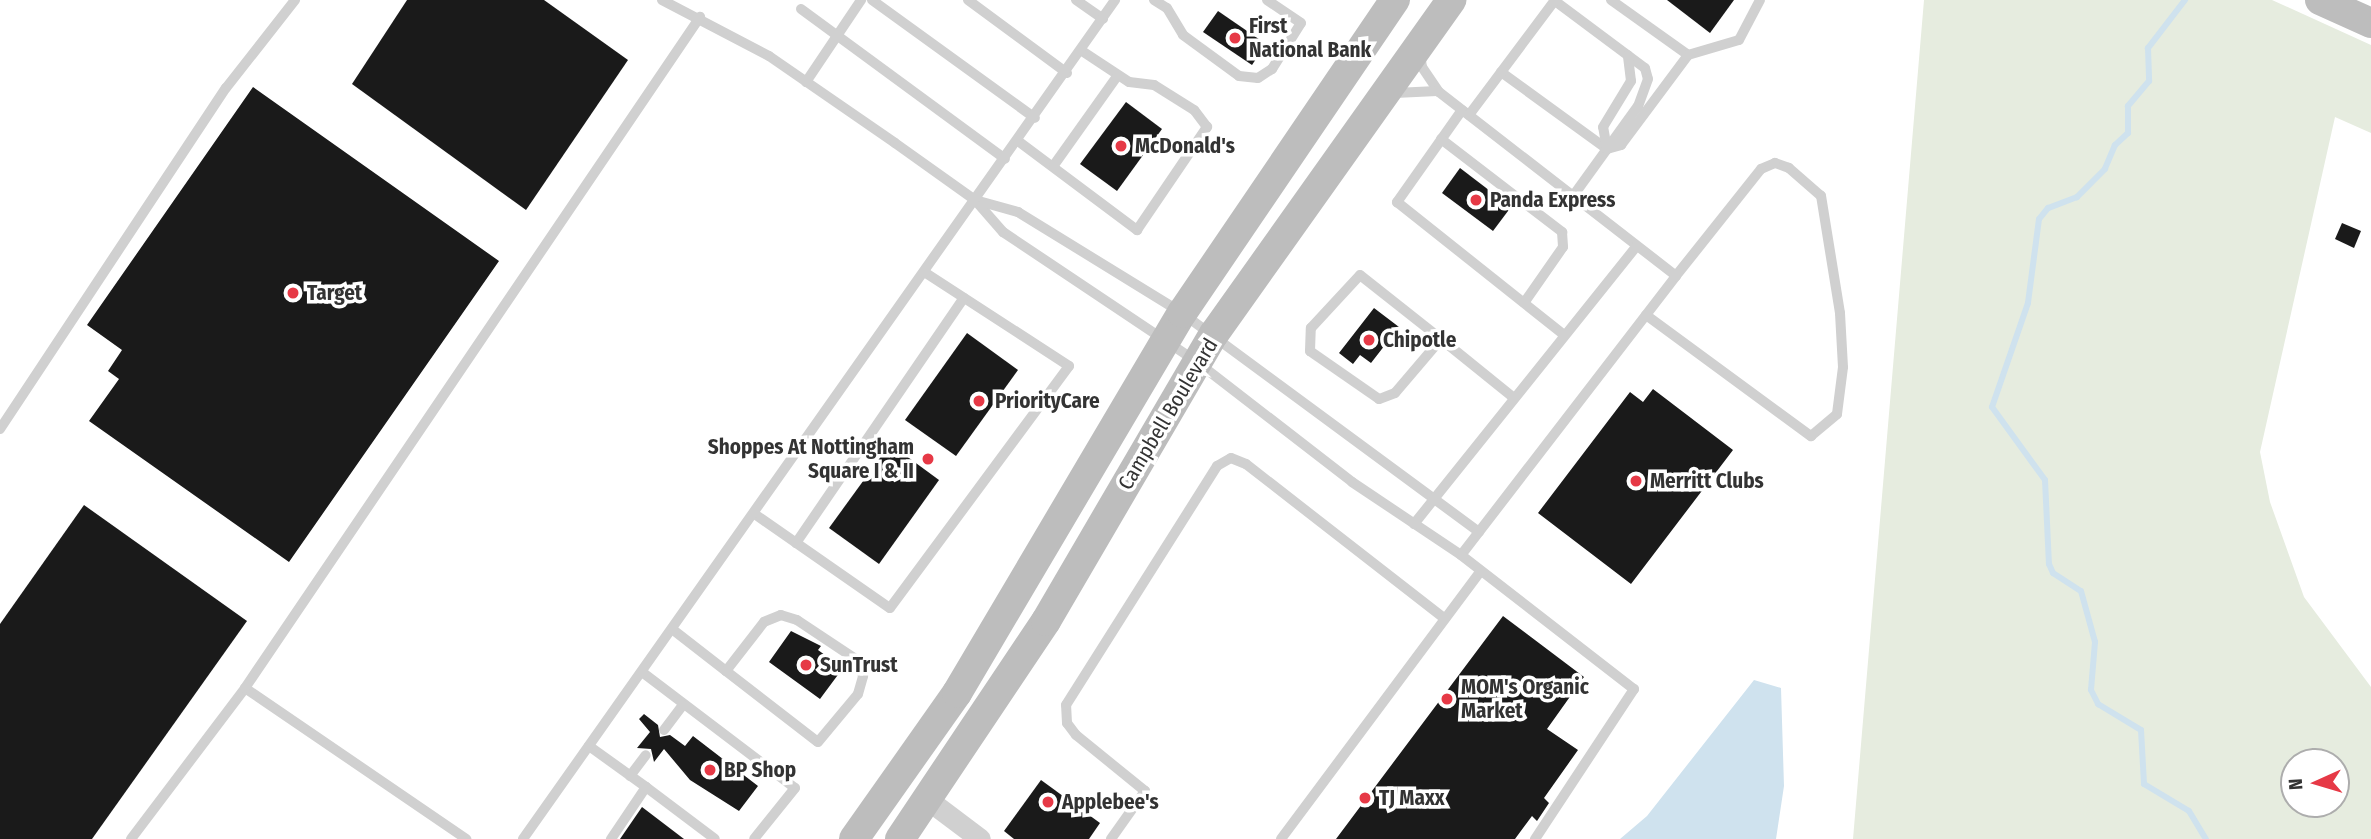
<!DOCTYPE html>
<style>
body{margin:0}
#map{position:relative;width:2371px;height:839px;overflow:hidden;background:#fff;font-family:"Fira Sans Condensed",sans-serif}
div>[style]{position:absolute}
.green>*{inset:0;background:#e6ecdf}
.water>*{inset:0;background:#cfe2ee}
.stream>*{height:6px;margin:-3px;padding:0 3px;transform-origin:3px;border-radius:3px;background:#cfe2ee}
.building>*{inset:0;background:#1a1a1a}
.lane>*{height:10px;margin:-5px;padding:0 5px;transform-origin:5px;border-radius:5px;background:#d0d0d0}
.street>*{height:21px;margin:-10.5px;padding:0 10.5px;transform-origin:10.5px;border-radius:10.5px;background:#d0d0d0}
.secondary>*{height:30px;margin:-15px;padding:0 15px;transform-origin:15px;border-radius:15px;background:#bdbdbd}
.dots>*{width:19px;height:19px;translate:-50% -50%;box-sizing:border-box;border:4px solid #fff;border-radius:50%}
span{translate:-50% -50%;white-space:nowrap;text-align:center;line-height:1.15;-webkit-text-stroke:7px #fff;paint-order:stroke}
.poi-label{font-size:21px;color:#333;font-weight:700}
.left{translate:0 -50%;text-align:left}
.right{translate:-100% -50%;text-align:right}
.street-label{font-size:21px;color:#333}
.north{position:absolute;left:2280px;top:748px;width:70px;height:70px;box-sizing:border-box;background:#fff;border:2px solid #adadad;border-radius:50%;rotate:266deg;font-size:19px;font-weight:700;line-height:28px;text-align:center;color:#333}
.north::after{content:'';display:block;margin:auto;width:24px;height:32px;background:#e63946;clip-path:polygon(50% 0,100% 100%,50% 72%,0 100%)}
</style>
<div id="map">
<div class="green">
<i style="clip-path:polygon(evenodd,1924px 0,2272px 0,2371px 45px,2371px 133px,2335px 117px,2260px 452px,2270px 502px,2304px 597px,2371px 687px,2371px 839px,1853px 839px,1924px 0,2294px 762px,2336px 762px,2336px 804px,2294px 804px,2294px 762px)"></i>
</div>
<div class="water">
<i style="clip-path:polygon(1754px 680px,1781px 688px,1784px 786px,1776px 839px,1620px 839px,1647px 816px)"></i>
</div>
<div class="stream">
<i style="left:2185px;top:0;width:61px;rotate:127.6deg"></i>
<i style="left:2148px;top:48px;width:33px;rotate:88deg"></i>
<i style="left:2149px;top:81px;width:33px;rotate:130deg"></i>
<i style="left:2128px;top:106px;width:27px;rotate:90deg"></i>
<i style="left:2128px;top:133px;width:18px;rotate:137deg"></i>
<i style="left:2115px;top:145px;width:26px;rotate:113deg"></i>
<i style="left:2105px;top:169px;width:40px;rotate:135deg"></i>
<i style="left:2077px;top:197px;width:31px;rotate:159deg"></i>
<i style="left:2048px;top:208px;width:14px;rotate:129deg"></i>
<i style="left:2039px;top:219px;width:85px;rotate:97.5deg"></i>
<i style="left:2028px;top:303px;width:110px;rotate:109.1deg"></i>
<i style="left:1992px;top:407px;width:90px;rotate:54deg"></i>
<i style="left:2045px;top:480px;width:84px;rotate:87.3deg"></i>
<i style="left:2049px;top:564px;width:10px;rotate:66deg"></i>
<i style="left:2053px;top:573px;width:33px;rotate:33deg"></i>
<i style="left:2081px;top:591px;width:53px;rotate:74.6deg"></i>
<i style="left:2095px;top:642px;width:48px;rotate:94.8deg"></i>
<i style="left:2091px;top:690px;width:16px;rotate:63deg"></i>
<i style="left:2098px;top:704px;width:50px;rotate:31.2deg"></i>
<i style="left:2141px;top:730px;width:54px;rotate:86.8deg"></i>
<i style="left:2144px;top:784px;width:52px;rotate:31deg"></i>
<i style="left:2189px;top:811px;width:33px;rotate:59deg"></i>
</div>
<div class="building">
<i style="clip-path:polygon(407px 0,544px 0,628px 60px,526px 210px,352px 84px)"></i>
<i style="clip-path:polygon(1667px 0,1734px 0,1710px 33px)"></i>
<i style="clip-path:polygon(1218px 11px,1266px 44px,1252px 65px,1203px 32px)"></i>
<i style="clip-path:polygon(253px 87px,499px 261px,289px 562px,89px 421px,119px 379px,108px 371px,122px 350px,87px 325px)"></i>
<i style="clip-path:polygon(1126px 102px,1162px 129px,1117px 191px,1080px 164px)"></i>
<i style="clip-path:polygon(1460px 168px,1511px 207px,1493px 231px,1442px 193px)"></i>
<i style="clip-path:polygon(2342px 223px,2361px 231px,2354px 248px,2335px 239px)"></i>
<i style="clip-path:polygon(1374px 308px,1399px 327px,1371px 363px,1360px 355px,1353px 364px,1339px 353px)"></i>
<i style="clip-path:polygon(967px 333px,1018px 370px,956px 456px,905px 420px)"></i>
<i style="clip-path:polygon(1653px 389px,1733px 450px,1631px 584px,1538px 513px,1630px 392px,1643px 402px)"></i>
<i style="clip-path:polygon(890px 444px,939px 480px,879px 564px,829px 528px)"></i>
<i style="clip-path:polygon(84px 505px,247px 621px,92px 839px,0 839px,0 624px)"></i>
<i style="clip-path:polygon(1503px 616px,1584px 677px,1547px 729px,1578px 750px,1544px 798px,1549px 803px,1537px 821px,1532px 816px,1515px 839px,1336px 839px)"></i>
<i style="clip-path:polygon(791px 631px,821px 646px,818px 650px,843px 668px,820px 699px,769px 662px)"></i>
<i style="clip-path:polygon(644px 714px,658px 725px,660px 737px,670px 735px,685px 746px,693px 736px,758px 786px,739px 811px,690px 780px,664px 749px,654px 762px,651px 749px,637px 748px,650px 732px,639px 719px)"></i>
<i style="clip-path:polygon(1041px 780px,1100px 823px,1089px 839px,1014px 839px,1004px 831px)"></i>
<i style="clip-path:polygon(642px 807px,684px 839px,620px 839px)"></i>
</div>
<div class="lane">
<i style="left:662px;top:0;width:121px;rotate:27.6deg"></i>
<i style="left:769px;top:56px;width:153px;rotate:34.6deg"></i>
<i style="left:895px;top:143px;width:98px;rotate:35.5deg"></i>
<i style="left:975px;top:200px;width:43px;rotate:48.8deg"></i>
<i style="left:1003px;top:232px;width:234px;rotate:33.8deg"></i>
<i style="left:1197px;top:362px;width:196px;rotate:37.7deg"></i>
<i style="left:1352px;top:482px;width:131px;rotate:33.8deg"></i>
<i style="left:872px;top:0;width:201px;rotate:35.9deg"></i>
<i style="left:968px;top:0;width:123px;rotate:36.4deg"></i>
<i style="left:1076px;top:0;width:33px;rotate:35deg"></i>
<i style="left:1154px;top:0;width:15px;rotate:32deg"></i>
<i style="left:1167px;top:8px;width:31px;rotate:59deg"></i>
<i style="left:1183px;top:35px;width:69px;rotate:36.2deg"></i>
<i style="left:1239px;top:76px;width:19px;rotate:6deg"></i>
<i style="left:1258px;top:78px;width:17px;rotate:-33deg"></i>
<i style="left:1272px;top:69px;width:54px;rotate:-57.8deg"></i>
<i style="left:1301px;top:23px;width:41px;rotate:-145.9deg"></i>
<i style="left:1611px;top:0;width:95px;rotate:35.5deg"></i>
<i style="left:1555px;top:1px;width:112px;rotate:36.7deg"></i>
<i style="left:1645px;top:68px;width:11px;rotate:75deg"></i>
<i style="left:1648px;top:79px;width:29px;rotate:110deg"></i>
<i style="left:1638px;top:106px;width:111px;rotate:125.8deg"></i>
<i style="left:801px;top:9px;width:253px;rotate:36.3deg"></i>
<i style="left:1420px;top:53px;width:14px;rotate:82deg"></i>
<i style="left:1422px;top:67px;width:30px;rotate:56deg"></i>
<i style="left:1439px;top:92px;width:300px;rotate:37.8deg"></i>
<i style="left:1676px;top:276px;width:352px;rotate:127.6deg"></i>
<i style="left:1461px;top:555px;width:219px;rotate:37.8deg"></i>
<i style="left:1634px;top:689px;width:180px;rotate:123.4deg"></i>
<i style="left:1501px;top:72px;width:131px;rotate:36deg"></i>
<i style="left:806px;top:82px;width:99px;rotate:-56.1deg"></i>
<i style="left:1395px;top:93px;width:42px;rotate:-2.7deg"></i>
<i style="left:1462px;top:110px;width:113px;rotate:125.2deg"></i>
<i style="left:1397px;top:202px;width:213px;rotate:38.5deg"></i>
<i style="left:1469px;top:115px;width:144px;rotate:-53.2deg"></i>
<i style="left:1441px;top:139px;width:153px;rotate:37.5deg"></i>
<i style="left:1562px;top:232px;width:15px;rotate:86deg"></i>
<i style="left:1563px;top:247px;width:68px;rotate:124.9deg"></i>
<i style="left:1018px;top:141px;width:149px;rotate:36.8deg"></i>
<i style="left:1137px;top:230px;width:125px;rotate:-55.8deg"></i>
<i style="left:1207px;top:127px;width:21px;rotate:-127deg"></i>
<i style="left:1194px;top:110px;width:47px;rotate:-148deg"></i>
<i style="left:1154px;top:85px;width:25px;rotate:-173deg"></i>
<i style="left:1129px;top:82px;width:56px;rotate:-146.6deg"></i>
<i style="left:1607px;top:149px;width:15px;rotate:-16deg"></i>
<i style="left:1621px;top:145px;width:112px;rotate:-53.3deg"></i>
<i style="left:1688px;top:55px;width:53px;rotate:-16.4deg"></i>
<i style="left:1739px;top:40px;width:45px;rotate:-62.3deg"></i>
<i style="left:1607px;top:149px;width:22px;rotate:-100deg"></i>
<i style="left:1603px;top:127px;width:54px;rotate:-58.7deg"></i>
<i style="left:1631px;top:81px;width:26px;rotate:-97deg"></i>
<i style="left:1054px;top:165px;width:110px;rotate:-54.6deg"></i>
<i style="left:975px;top:200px;width:45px;rotate:15.6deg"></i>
<i style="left:1018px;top:212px;width:193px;rotate:31.6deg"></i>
<i style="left:1182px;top:313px;width:369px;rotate:36.4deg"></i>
<i style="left:1646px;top:315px;width:205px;rotate:36.3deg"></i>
<i style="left:1811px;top:436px;width:34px;rotate:-40deg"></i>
<i style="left:1837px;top:414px;width:47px;rotate:-82.7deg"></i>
<i style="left:1843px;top:367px;width:54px;rotate:-93.2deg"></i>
<i style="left:1840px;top:313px;width:119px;rotate:-99.2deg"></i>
<i style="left:1821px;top:196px;width:43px;rotate:-138.8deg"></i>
<i style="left:1789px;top:168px;width:15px;rotate:-160deg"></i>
<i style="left:1775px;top:163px;width:15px;rotate:157deg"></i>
<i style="left:1761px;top:169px;width:137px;rotate:128.5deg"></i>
<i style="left:1441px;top:339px;width:71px;rotate:130.4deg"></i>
<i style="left:1395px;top:393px;width:17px;rotate:159deg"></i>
<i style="left:1379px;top:399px;width:84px;rotate:-145.2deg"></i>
<i style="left:1310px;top:351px;width:23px;rotate:-88deg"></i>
<i style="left:1311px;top:328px;width:72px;rotate:-47.2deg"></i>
<i style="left:1360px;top:275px;width:103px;rotate:38.3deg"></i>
<i style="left:1441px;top:339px;width:92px;rotate:38.9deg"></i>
<i style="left:0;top:429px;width:409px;rotate:-56.5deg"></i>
<i style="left:226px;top:88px;width:112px;rotate:-51.9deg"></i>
<i style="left:756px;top:515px;width:163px;rotate:34.8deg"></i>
<i style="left:890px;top:608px;width:301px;rotate:-53.5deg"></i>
<i style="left:1069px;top:366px;width:171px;rotate:-147deg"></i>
<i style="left:1414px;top:524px;width:356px;rotate:-51.3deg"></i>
<i style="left:796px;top:543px;width:297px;rotate:-55.6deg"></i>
<i style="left:672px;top:629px;width:68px;rotate:37.9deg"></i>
<i style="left:726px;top:671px;width:116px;rotate:37.7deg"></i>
<i style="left:818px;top:742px;width:62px;rotate:-50.2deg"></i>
<i style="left:858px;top:694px;width:19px;rotate:-74deg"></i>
<i style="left:863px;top:676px;width:17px;rotate:-111deg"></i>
<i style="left:857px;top:660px;width:72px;rotate:-146.3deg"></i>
<i style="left:797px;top:620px;width:17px;rotate:-163deg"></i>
<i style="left:781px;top:615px;width:18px;rotate:158deg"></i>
<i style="left:764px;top:622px;width:62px;rotate:127.8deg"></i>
<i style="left:642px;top:672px;width:192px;rotate:37.2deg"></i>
<i style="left:795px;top:788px;width:65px;rotate:128.8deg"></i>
<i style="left:245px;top:688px;width:268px;rotate:34.3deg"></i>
<i style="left:664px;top:730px;width:31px;rotate:-53deg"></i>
<i style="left:589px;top:746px;width:70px;rotate:35.7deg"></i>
<i style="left:646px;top:787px;width:63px;rotate:123.9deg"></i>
<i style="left:630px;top:776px;width:26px;rotate:-53deg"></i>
<i style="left:646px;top:787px;width:86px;rotate:37deg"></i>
<i style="left:131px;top:839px;width:189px;rotate:-52.9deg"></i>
<i style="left:245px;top:688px;width:811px;rotate:-55.86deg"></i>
<i style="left:523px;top:839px;width:1027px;rotate:-54.79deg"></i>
<i style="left:1111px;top:839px;width:59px;rotate:-54.7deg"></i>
<i style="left:1145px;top:791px;width:89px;rotate:-140.9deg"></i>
<i style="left:1076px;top:735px;width:15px;rotate:-127deg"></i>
<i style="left:1067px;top:723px;width:18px;rotate:-93deg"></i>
<i style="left:1066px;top:705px;width:283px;rotate:-57.7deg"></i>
<i style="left:1217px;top:466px;width:16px;rotate:-30deg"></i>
<i style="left:1231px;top:458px;width:16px;rotate:22deg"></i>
<i style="left:1246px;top:464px;width:252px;rotate:37.9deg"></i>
<i style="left:1281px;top:839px;width:332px;rotate:-53.3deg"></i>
</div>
<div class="street">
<i style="left:927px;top:799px;width:66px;rotate:37deg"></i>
</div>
<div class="secondary">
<i style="left:2320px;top:0;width:56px;rotate:24.3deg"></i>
<i style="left:854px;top:839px;width:179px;rotate:-54.8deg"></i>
<i style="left:957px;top:693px;width:442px;rotate:-59.4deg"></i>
<i style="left:1182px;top:313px;width:379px;rotate:-55.8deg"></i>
<i style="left:900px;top:839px;width:262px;rotate:-56.2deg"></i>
<i style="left:1046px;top:621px;width:333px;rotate:-59.7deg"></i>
<i style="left:1214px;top:334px;width:410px;rotate:-54.6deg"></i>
</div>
<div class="dots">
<i style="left:1235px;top:38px;background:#e63946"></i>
<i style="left:1121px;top:146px;background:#e63946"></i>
<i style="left:1476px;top:200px;background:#e63946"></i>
<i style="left:293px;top:293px;background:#e63946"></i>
<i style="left:1369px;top:340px;background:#e63946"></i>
<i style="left:979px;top:401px;background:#e63946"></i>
<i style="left:928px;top:459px;background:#e63946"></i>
<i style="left:1636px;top:481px;background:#e63946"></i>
<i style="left:806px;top:665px;background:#e63946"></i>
<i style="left:1447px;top:699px;background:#e63946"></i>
<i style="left:710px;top:770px;background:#e63946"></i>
<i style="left:1365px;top:798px;background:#e63946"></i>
<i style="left:1048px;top:802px;background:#e63946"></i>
</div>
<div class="poi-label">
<span class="left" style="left:1249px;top:38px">First<br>National Bank</span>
<span class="left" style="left:1135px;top:146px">McDonald's</span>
<span class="left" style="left:1490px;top:200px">Panda Express</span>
<span class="left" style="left:307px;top:293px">Target</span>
<span class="left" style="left:1383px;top:340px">Chipotle</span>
<span class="left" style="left:995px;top:401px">PriorityCare</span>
<span class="right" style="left:914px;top:459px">Shoppes At Nottingham<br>Square I &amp; II</span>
<span class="left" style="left:1650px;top:481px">Merritt Clubs</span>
<span class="left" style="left:820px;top:665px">SunTrust</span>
<span class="left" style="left:1461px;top:699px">MOM's Organic<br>Market</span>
<span class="left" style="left:724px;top:770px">BP Shop</span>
<span class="left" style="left:1379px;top:798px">TJ Maxx</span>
<span class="left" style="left:1062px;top:802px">Applebee's</span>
</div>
<div class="street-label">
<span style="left:1168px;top:414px;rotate:-59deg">Campbell Boulevard</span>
</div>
<div class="north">N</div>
</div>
